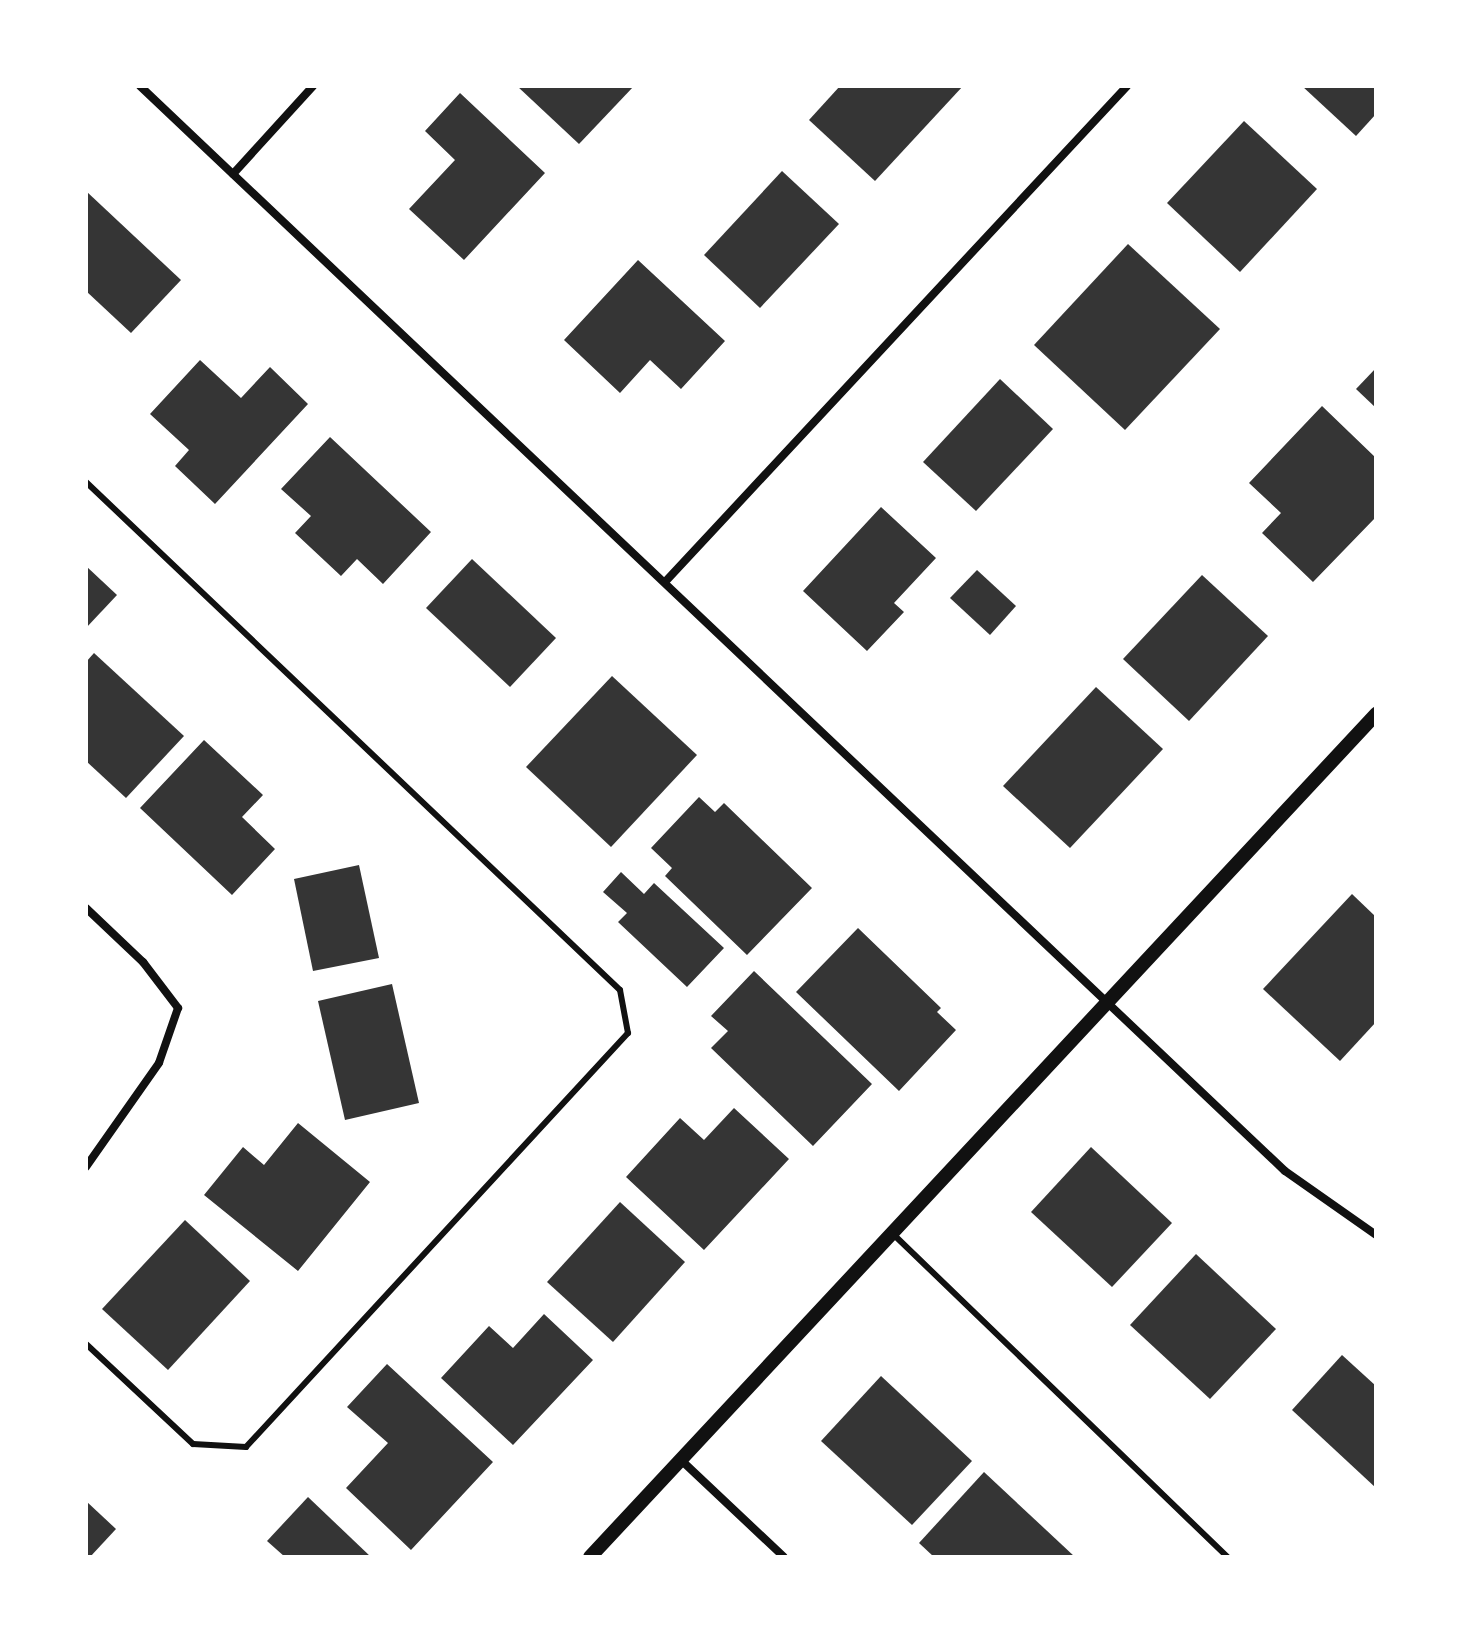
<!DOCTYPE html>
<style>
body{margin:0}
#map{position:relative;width:1462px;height:1643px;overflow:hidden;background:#fff;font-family:Georgia,serif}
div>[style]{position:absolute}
.building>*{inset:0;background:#353535}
.service>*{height:6px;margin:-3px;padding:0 3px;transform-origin:3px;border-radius:3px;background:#111}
.minor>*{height:8px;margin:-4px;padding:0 4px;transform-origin:4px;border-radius:4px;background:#111}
.tertiary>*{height:14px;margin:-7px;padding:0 7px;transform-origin:7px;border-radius:7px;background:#111}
span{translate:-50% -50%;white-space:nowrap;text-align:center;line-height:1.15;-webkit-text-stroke:8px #fff;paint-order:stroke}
.frame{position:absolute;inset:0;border:88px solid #fff;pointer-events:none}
</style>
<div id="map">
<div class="building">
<i style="clip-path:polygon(517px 86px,634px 86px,579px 144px)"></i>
<i style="clip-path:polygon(840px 86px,963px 86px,875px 181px,809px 120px)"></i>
<i style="clip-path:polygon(1302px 86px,1376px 86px,1376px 114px,1356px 136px)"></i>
<i style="clip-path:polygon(460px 93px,545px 173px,464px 260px,409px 209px,455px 160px,425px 131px)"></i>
<i style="clip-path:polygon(1244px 121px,1317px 189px,1240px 272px,1167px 203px)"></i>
<i style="clip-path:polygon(782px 171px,839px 224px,760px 308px,704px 255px)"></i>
<i style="clip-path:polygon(86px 191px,181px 280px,131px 333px,86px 291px)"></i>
<i style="clip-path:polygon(1128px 244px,1220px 329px,1125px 430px,1034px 345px)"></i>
<i style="clip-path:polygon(638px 260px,725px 341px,681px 389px,650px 360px,620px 393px,564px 340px)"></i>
<i style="clip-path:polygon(200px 360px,241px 398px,270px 367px,308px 404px,215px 504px,175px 466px,189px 450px,150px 414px)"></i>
<i style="clip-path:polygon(1376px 368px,1376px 408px,1356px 389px)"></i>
<i style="clip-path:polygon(1000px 379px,1053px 429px,976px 511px,923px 462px)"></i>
<i style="clip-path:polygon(1322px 406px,1376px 458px,1376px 517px,1313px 582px,1262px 533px,1281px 513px,1249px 483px)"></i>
<i style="clip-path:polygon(330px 437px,431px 532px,383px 584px,357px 559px,341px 576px,295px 533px,311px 516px,281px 489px)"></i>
<i style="clip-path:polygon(881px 507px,936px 558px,894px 603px,904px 612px,867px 651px,803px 591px)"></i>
<i style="clip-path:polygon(472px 559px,556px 638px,510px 687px,426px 608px)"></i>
<i style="clip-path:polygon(86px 566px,117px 595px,86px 628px)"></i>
<i style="clip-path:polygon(977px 570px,1016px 606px,990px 635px,950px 598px)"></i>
<i style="clip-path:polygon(1202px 575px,1268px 636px,1189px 721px,1123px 659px)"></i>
<i style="clip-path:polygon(94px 653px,184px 736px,126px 798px,86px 761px,86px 662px)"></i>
<i style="clip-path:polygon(612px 676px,697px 755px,611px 847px,526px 767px)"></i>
<i style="clip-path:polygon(1096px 687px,1163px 749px,1070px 848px,1003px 786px)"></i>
<i style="clip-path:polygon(204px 740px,263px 795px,242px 817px,275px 849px,232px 895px,140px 808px)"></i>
<i style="clip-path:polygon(699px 797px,715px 812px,724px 803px,812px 888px,747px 955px,665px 876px,672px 868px,651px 848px)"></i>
<i style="clip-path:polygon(359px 865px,379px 958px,313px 971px,294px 879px)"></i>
<i style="clip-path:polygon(621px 872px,644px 894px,654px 883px,724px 948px,687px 987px,618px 922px,627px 913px,603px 892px)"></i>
<i style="clip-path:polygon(1352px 894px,1376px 917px,1376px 1022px,1340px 1061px,1263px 989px)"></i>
<i style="clip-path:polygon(858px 928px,941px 1008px,937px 1012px,956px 1030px,899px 1091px,796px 992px)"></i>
<i style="clip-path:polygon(754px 971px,872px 1084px,813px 1146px,711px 1048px,728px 1031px,711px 1016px)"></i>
<i style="clip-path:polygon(392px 984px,419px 1103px,345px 1120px,318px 1001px)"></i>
<i style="clip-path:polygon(734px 1108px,789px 1159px,704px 1250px,626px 1177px,680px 1118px,704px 1140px)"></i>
<i style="clip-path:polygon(298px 1123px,370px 1182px,298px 1271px,204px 1195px,243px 1147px,264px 1165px)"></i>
<i style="clip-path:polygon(1091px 1147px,1172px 1223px,1112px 1287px,1031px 1212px)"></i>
<i style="clip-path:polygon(620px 1202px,685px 1262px,613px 1342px,547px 1282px)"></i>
<i style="clip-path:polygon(185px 1220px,250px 1281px,168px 1370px,102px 1309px)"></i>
<i style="clip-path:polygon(1196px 1254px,1276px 1329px,1210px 1399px,1130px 1325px)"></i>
<i style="clip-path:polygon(544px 1314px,593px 1360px,513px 1445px,441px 1378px,489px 1326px,513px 1348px)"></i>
<i style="clip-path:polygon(1342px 1355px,1376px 1386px,1376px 1488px,1292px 1410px)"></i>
<i style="clip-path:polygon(387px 1364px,493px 1462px,411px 1550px,346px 1488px,388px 1443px,347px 1407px)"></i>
<i style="clip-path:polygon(881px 1376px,972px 1461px,912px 1525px,821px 1441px)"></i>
<i style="clip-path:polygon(984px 1472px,1075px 1557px,934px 1557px,919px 1543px)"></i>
<i style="clip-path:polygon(308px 1497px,371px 1557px,285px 1557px,267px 1541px)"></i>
<i style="clip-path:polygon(86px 1501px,116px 1529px,90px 1557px,86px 1557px)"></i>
</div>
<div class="service">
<i style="left:86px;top:482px;width:737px;rotate:43.57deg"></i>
<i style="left:620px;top:990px;width:44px;rotate:79.5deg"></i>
<i style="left:628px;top:1033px;width:563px;rotate:132.7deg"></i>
<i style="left:246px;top:1447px;width:53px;rotate:-176.8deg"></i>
<i style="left:193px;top:1444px;width:146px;rotate:-136.9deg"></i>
<i style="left:892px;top:1233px;width:467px;rotate:44deg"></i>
</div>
<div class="minor">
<i style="left:140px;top:86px;width:1577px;rotate:43.46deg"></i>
<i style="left:1285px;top:1171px;width:111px;rotate:35.1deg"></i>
<i style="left:233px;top:174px;width:119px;rotate:-47.7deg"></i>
<i style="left:665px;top:582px;width:678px;rotate:-47.03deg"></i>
<i style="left:86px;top:908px;width:79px;rotate:43.5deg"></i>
<i style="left:143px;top:962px;width:58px;rotate:52.7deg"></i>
<i style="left:178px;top:1008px;width:58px;rotate:109.1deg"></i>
<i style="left:159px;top:1063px;width:127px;rotate:125.1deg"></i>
<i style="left:681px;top:1460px;width:141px;rotate:43.3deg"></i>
</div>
<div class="tertiary">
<i style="left:590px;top:1557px;width:1153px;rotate:-47deg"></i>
</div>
<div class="frame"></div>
</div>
